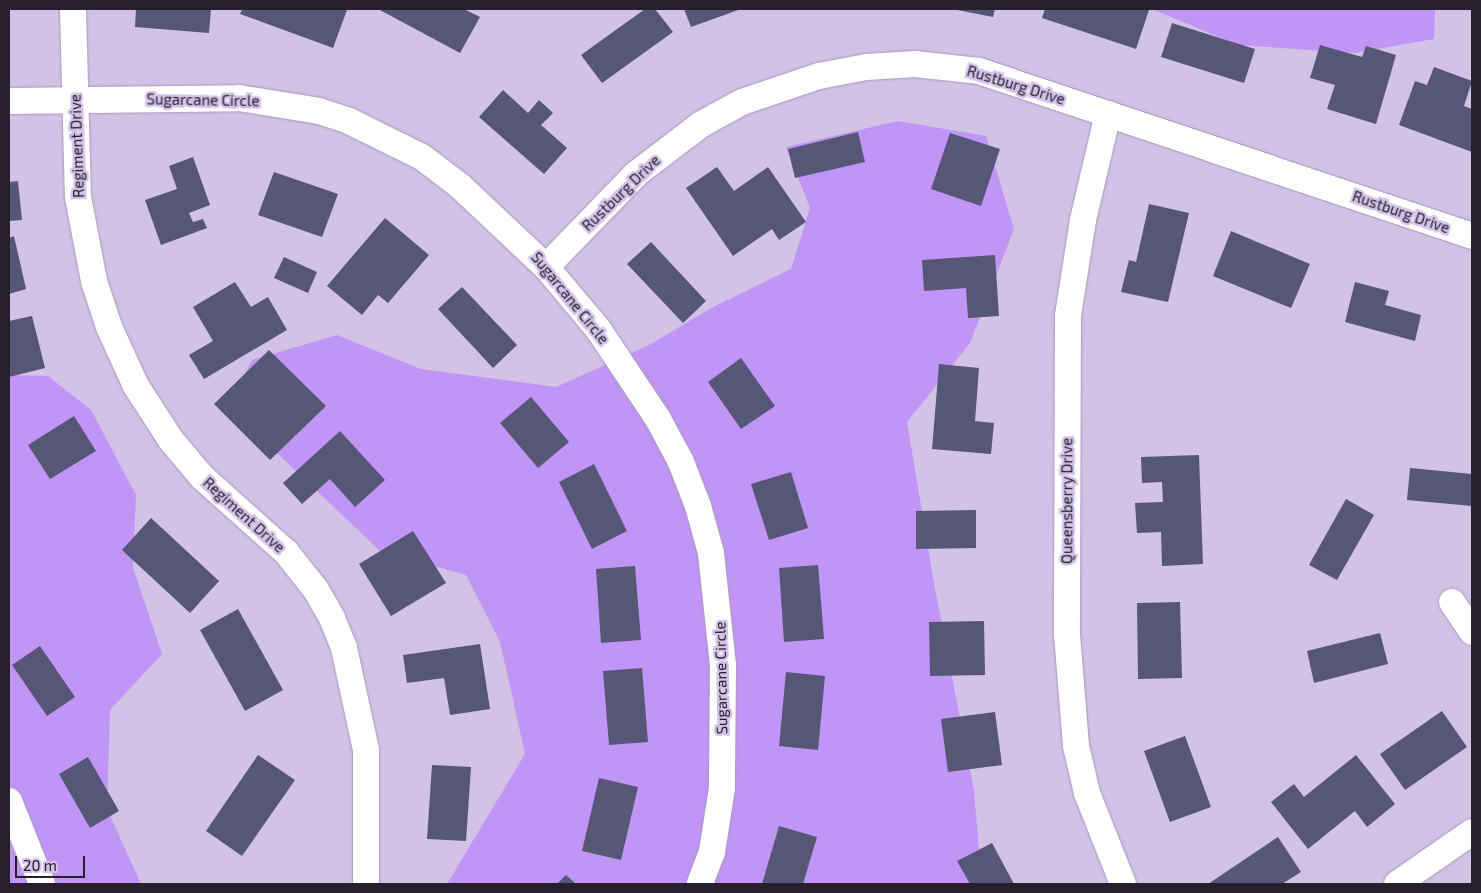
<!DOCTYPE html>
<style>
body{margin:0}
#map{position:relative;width:1481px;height:893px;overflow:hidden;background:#d1c2e6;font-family:"Exo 2",sans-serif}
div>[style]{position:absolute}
.green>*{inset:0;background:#c195f5}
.building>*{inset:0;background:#565677}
.roads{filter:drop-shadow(0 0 1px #a899bc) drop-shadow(0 0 1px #a899bc)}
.minor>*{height:26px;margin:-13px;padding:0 13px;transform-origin:13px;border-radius:13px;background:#fff}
span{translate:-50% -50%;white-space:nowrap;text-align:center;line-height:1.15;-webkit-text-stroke:5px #d1c2e6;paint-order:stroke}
.street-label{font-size:15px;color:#26202e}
.frame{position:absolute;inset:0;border:10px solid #26202e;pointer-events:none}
.scale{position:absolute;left:15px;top:856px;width:70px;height:22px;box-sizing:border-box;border:2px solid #26202e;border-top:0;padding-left:6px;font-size:15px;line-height:18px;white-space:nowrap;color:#26202e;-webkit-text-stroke:4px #d1c2e6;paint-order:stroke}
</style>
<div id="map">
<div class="green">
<i style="clip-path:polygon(1152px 9px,1435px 9px,1434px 39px,1354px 53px,1238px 45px)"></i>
<i style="clip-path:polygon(898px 121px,986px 136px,1014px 229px,970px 343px,907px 422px,934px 583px,974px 791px,982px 884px,447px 884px,525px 754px,500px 642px,466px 575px,380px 551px,230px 408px,252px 360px,337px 335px,421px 369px,556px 387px,649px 345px,715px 306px,791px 269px,810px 208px,786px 147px)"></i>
<i style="clip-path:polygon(9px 375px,48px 376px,91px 410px,136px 495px,133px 568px,162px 654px,110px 710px,107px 809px,141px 884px,9px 884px)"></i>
</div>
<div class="building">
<i style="clip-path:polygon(136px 9px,211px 9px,209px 33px,135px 27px)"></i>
<i style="clip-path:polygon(242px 9px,344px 9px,347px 10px,333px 48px,240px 14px)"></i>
<i style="clip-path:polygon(378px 9px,464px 9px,480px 17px,460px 53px)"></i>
<i style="clip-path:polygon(645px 9px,655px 9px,673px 32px,602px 83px,581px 55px)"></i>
<i style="clip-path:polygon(684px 9px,741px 9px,691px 27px)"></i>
<i style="clip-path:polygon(952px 9px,995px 9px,993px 17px)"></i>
<i style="clip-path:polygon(1045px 9px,1146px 9px,1149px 10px,1136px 49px,1042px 18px)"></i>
<i style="clip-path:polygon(1172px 23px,1255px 49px,1244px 83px,1161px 57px)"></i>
<i style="clip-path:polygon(1320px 45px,1362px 57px,1366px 46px,1396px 55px,1376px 124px,1327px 109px,1335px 85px,1310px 78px)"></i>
<i style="clip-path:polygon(1434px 67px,1472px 81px,1464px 106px,1472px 109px,1472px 152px,1399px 125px,1415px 81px,1427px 85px)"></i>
<i style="clip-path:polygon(503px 90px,528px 113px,539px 100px,553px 113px,541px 125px,567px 148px,544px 174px,479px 117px)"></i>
<i style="clip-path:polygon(858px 132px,865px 162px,795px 178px,788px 149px)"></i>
<i style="clip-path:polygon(950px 133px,1000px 149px,981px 206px,931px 189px)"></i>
<i style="clip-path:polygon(193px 157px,210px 205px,189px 213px,193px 222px,203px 219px,207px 228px,161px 245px,145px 200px,177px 189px,169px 166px)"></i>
<i style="clip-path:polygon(717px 167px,734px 191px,768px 167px,806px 222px,779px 240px,772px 229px,733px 256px,686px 188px)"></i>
<i style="clip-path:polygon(274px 172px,338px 194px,322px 237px,258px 215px)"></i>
<i style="clip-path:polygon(18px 181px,22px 220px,9px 221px,9px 182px)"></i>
<i style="clip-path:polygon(1149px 204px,1189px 213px,1168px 302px,1121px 292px,1129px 260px,1136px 262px)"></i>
<i style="clip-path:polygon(385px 218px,429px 255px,388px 303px,378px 295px,362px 315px,327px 286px)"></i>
<i style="clip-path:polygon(1231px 231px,1310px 264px,1291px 308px,1213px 276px)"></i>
<i style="clip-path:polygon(14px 236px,26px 289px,9px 294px,9px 238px)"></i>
<i style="clip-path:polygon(651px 242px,706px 301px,683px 323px,627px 264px)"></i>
<i style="clip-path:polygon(995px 255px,999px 316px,968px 318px,966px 288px,924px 291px,922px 260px)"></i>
<i style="clip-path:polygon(284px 257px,317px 272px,308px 293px,274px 278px)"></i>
<i style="clip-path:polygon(235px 282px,251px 307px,268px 297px,287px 330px,204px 379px,189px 355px,213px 341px,193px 307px)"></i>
<i style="clip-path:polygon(1355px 282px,1389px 291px,1385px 305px,1421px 315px,1415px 341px,1345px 322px)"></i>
<i style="clip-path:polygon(462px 287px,517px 345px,493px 368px,438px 309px)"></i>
<i style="clip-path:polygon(32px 316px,45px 368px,9px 377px,9px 321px)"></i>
<i style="clip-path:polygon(269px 350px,326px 406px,270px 460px,214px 404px)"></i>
<i style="clip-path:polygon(741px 358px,775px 406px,741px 429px,708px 382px)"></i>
<i style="clip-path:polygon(939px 364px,979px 368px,975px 421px,994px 423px,991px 454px,932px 449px)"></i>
<i style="clip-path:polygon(531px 397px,569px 442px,538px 468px,500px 423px)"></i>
<i style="clip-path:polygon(74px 416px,96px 451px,50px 479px,28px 445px)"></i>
<i style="clip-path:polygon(340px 431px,385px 480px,355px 507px,330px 479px,302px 504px,283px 483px)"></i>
<i style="clip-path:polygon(1199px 455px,1203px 564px,1162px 566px,1161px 532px,1137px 533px,1135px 503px,1163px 502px,1162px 482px,1142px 483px,1141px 457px)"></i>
<i style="clip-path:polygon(594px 464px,627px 531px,592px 549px,559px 482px)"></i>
<i style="clip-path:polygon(1410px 468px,1472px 474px,1472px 506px,1407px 500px)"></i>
<i style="clip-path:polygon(791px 472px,808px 528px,769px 540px,751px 484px)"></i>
<i style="clip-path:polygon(1346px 499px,1374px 515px,1337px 580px,1309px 565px)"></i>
<i style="clip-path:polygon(976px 510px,976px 548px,916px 549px,916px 511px)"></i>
<i style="clip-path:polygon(151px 518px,219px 581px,190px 613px,122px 550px)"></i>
<i style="clip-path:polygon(413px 531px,446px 583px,391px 616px,359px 564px)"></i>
<i style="clip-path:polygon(818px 565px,824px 639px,784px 642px,779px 568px)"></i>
<i style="clip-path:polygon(635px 566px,641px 640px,601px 643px,596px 569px)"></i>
<i style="clip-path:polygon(1180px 602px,1182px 678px,1138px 679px,1137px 603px)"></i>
<i style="clip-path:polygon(238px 609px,283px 690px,245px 711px,200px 630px)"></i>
<i style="clip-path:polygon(984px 621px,985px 675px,930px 676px,929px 622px)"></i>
<i style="clip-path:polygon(1380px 633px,1388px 664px,1314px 683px,1307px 651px)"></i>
<i style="clip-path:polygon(480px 644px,490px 709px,450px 715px,444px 678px,407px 683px,403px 655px)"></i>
<i style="clip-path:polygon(40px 646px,75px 697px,47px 716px,12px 665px)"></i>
<i style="clip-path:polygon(642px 668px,648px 742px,609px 745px,603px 671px)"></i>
<i style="clip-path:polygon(786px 672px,825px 676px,818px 750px,779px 746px)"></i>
<i style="clip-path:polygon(1442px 711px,1467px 747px,1405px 790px,1380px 754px)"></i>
<i style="clip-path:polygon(995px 712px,1002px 765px,948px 772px,941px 719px)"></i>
<i style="clip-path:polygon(1185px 736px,1211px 807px,1170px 822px,1144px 751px)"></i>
<i style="clip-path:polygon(258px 755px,295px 780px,242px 856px,206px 831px)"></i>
<i style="clip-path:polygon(1356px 755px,1395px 804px,1367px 827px,1355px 811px,1308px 849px,1271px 802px,1294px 784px,1304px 797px)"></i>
<i style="clip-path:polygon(88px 757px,119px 811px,90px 828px,59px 774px)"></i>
<i style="clip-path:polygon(432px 765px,471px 767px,466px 841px,427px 839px)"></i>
<i style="clip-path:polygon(599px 778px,638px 787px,621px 860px,582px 851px)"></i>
<i style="clip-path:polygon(779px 826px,817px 837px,803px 884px,762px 884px)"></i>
<i style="clip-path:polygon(1278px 837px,1301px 872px,1282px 884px,1208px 884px)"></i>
<i style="clip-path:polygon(992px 843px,1014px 884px,970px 884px,957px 861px)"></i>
<i style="clip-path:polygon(566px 875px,576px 884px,557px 884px)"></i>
</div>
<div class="roads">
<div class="minor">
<i style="left:73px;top:9px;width:188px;rotate:88.5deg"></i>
<i style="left:78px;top:197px;width:86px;rotate:79.2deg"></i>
<i style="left:94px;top:281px;width:48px;rotate:71.9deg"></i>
<i style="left:109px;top:327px;width:65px;rotate:65.4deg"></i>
<i style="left:136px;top:386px;width:64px;rotate:57.1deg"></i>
<i style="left:171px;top:440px;width:48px;rotate:50deg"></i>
<i style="left:202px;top:477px;width:113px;rotate:41.8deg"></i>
<i style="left:286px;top:552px;width:48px;rotate:51.7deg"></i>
<i style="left:316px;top:590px;width:32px;rotate:60deg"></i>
<i style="left:332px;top:618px;width:32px;rotate:68deg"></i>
<i style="left:344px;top:648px;width:104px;rotate:77.8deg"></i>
<i style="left:366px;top:750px;width:134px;rotate:90deg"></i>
<i style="left:9px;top:101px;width:230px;rotate:-0.7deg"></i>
<i style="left:239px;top:98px;width:81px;rotate:9.2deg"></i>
<i style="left:319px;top:111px;width:32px;rotate:18deg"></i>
<i style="left:349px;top:121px;width:81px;rotate:26.3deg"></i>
<i style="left:422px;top:157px;width:48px;rotate:37.3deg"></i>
<i style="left:460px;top:186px;width:118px;rotate:43.3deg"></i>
<i style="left:546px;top:267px;width:81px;rotate:50deg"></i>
<i style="left:598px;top:329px;width:108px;rotate:56.3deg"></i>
<i style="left:658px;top:419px;width:49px;rotate:61.9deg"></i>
<i style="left:681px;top:462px;width:47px;rotate:68.9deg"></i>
<i style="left:698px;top:506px;width:49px;rotate:74.5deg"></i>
<i style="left:711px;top:553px;width:113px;rotate:83.9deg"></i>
<i style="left:723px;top:665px;width:123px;rotate:90.5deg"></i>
<i style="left:722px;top:788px;width:65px;rotate:98.9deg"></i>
<i style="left:712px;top:852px;width:34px;rotate:111deg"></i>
<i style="left:1108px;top:114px;width:109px;rotate:103.3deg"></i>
<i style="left:1083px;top:220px;width:97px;rotate:98.9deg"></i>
<i style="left:1068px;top:316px;width:318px;rotate:90.2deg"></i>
<i style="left:1067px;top:634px;width:112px;rotate:85.4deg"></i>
<i style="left:1076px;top:746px;width:48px;rotate:76.8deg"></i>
<i style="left:1087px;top:793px;width:98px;rotate:68.4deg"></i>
<i style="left:546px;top:267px;width:129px;rotate:-45.9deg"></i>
<i style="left:636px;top:174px;width:81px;rotate:-37.4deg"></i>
<i style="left:700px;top:125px;width:48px;rotate:-28.7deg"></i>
<i style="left:742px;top:102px;width:81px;rotate:-18.7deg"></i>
<i style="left:819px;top:76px;width:48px;rotate:-10.8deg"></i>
<i style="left:866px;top:67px;width:49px;rotate:-3.5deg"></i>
<i style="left:915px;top:64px;width:64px;rotate:6.2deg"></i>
<i style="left:979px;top:71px;width:520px;rotate:18.5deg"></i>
<i style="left:1452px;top:602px;width:36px;rotate:56deg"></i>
<i style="left:9px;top:801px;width:89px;rotate:68.3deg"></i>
<i style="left:1397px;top:884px;width:91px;rotate:-34.7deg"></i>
</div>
</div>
<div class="street-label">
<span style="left:1016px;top:85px;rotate:17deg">Rustburg Drive</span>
<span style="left:203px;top:100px;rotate:1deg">Sugarcane Circle</span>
<span style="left:77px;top:146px;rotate:-92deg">Regiment Drive</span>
<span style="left:621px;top:193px;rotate:-44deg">Rustburg Drive</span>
<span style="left:1401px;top:212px;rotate:19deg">Rustburg Drive</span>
<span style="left:570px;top:298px;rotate:51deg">Sugarcane Circle</span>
<span style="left:1067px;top:501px;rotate:-90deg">Queensberry Drive</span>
<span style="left:244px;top:515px;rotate:42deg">Regiment Drive</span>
<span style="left:721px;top:678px;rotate:-91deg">Sugarcane Circle</span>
</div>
<div class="frame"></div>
<div class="scale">20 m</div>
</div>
